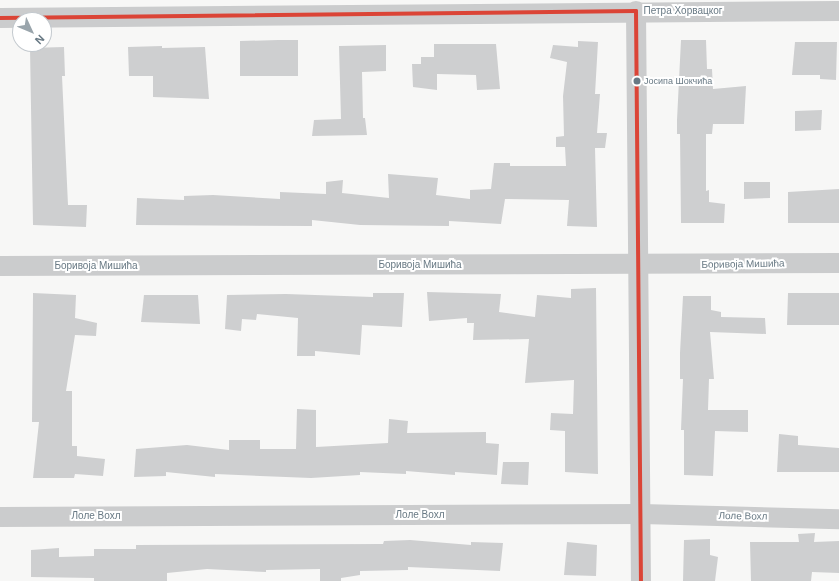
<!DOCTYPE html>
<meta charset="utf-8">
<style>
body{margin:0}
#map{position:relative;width:839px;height:581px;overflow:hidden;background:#f7f7f6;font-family:Helvetica,sans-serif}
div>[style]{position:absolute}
.building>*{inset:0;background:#cecfd0}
.street>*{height:20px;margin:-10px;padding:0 10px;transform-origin:10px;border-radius:10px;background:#cbcccd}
.bus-1>*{height:4px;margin:-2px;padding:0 2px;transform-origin:2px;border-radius:2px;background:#db4436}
.dots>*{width:11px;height:11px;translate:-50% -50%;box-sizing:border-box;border:2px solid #fff;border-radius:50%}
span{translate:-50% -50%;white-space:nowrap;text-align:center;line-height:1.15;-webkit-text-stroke:4px #fff;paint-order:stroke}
.bus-label{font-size:9px;color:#687984}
.left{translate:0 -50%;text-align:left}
.street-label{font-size:10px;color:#687984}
.north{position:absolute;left:12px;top:12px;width:40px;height:40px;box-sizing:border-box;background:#fff;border:1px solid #c3c9ce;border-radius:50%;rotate:134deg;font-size:11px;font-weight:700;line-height:16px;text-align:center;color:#687984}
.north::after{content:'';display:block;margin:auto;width:14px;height:18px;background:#9aa5ac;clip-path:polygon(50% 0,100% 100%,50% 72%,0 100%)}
</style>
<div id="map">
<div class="building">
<i style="clip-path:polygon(278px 40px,298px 40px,298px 76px,240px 76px,240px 41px)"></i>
<i style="clip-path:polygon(681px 40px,706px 40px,707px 69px,712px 69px,713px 89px,746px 86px,744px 124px,713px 124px,712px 134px,706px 134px,706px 191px,709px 190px,709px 202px,725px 204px,724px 223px,681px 223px,680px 134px,677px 134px,677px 120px)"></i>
<i style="clip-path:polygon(578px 41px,598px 42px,595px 94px,600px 94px,597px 133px,607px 133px,605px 148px,595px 148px,597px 227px,567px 226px,569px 200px,505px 199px,501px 224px,449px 221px,449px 226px,360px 225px,312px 220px,312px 226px,136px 225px,137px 198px,184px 200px,184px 196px,213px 195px,280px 199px,280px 192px,326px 194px,326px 182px,343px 180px,342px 193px,389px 198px,388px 174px,438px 178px,436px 195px,470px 199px,470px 190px,491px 189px,494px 163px,510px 163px,510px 166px,566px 166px,565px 147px,556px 147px,556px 137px,564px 136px,563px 96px,567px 62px,550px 58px,553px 45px,578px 47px)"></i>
<i style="clip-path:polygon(795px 42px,837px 42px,836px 80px,820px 79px,820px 75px,792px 75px)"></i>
<i style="clip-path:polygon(434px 44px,496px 44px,500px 89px,477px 90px,476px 75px,437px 74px,437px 90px,413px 87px,412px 64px,421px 64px,421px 57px,434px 57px)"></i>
<i style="clip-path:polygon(386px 45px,386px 71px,362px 72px,363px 118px,365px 118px,367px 135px,312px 136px,314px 120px,341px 119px,339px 46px)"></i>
<i style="clip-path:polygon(162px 46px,162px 48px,205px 47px,209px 99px,153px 97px,153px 76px,129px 76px,128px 47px)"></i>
<i style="clip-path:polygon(64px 47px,65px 76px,62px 76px,68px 205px,87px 205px,86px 227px,33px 225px,30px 48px)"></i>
<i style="clip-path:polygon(822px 110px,821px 130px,795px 131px,795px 111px)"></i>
<i style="clip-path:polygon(744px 182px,770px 182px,770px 198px,744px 199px)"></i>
<i style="clip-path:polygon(839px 189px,839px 223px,788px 223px,788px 192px)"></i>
<i style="clip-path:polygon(596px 288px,598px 474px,565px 472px,565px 431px,550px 430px,551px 413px,573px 414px,574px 380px,525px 383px,529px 339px,473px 340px,474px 323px,467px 323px,467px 318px,429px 321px,427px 292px,501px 294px,499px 312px,535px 317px,537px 295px,571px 298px,571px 289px)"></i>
<i style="clip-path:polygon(33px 293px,76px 295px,75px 318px,97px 323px,96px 336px,75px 335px,66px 391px,72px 391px,72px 446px,77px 446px,77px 456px,105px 459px,103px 476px,75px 474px,74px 478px,33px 478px,39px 422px,32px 422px)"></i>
<i style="clip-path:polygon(373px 293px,404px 293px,402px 327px,362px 325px,360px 355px,315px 351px,315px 356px,297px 356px,298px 318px,257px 314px,256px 320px,242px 319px,241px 331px,225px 329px,227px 295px,286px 294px,373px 297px)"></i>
<i style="clip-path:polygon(788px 293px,839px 293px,839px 325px,787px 325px)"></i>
<i style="clip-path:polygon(144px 295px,198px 295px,200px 324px,141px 322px)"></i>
<i style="clip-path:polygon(683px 296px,711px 296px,711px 310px,721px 312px,721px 317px,765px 318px,766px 334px,710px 332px,714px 379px,709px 379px,708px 410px,748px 410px,748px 432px,715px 431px,713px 476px,684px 475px,684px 430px,681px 430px,683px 379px,680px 379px,680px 353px)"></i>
<i style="clip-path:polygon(297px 409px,316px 410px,316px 447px,388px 443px,389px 419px,408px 421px,407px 433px,486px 432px,486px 443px,499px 444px,497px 475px,455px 472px,455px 475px,406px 471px,406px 474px,360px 472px,360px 475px,311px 478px,215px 474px,215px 477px,166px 472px,166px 476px,134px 477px,136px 449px,187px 445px,229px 450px,229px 440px,260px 440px,260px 449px,296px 449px)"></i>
<i style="clip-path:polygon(779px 434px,798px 436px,798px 445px,839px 448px,839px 472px,777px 472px)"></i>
<i style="clip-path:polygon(503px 462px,529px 462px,528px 485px,501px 484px)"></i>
<i style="clip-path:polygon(815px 533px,814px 542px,839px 541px,839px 573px,812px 572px,811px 581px,751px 581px,750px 542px,799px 542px,798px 534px)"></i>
<i style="clip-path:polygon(710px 539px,710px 555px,718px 557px,715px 581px,683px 581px,684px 540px)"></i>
<i style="clip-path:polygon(410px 540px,471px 545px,471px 542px,503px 543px,500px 571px,408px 567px,408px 570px,360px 571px,360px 575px,341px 578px,341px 581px,320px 581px,320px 569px,266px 570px,266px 572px,207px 569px,167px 573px,167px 581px,94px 581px,94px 578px,31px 577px,31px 550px,59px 548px,59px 557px,94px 556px,94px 549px,136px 549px,136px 545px,383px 544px,384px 541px)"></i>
<i style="clip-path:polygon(567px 542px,597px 545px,596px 576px,564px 575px)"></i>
</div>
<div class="street">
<i style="left:636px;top:11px;width:570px;rotate:89.5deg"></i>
<i style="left:0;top:18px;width:839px;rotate:-0.48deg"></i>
<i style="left:0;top:266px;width:839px;rotate:-0.2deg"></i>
<i style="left:0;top:517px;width:642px;rotate:-0.27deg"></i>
<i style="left:642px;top:514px;width:197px;rotate:1.5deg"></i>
</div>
<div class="bus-1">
<i style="left:636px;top:11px;width:570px;rotate:89.5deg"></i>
<i style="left:0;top:18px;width:636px;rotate:-0.63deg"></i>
</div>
<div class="dots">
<i style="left:637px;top:81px;background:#687984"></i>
</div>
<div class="bus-label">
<span class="left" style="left:644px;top:81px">Јосипа Шокчића</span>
</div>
<div class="street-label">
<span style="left:683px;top:11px">Петра Хорвацког</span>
<span style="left:743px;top:264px;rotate:-1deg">Боривоја Мишића</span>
<span style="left:420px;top:265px">Боривоја Мишића</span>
<span style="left:96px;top:266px">Боривоја Мишића</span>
<span style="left:420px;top:515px">Лоле Вохл</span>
<span style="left:96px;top:516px">Лоле Вохл</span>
<span style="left:743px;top:516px;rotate:1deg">Лоле Вохл</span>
</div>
<div class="north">N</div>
</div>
